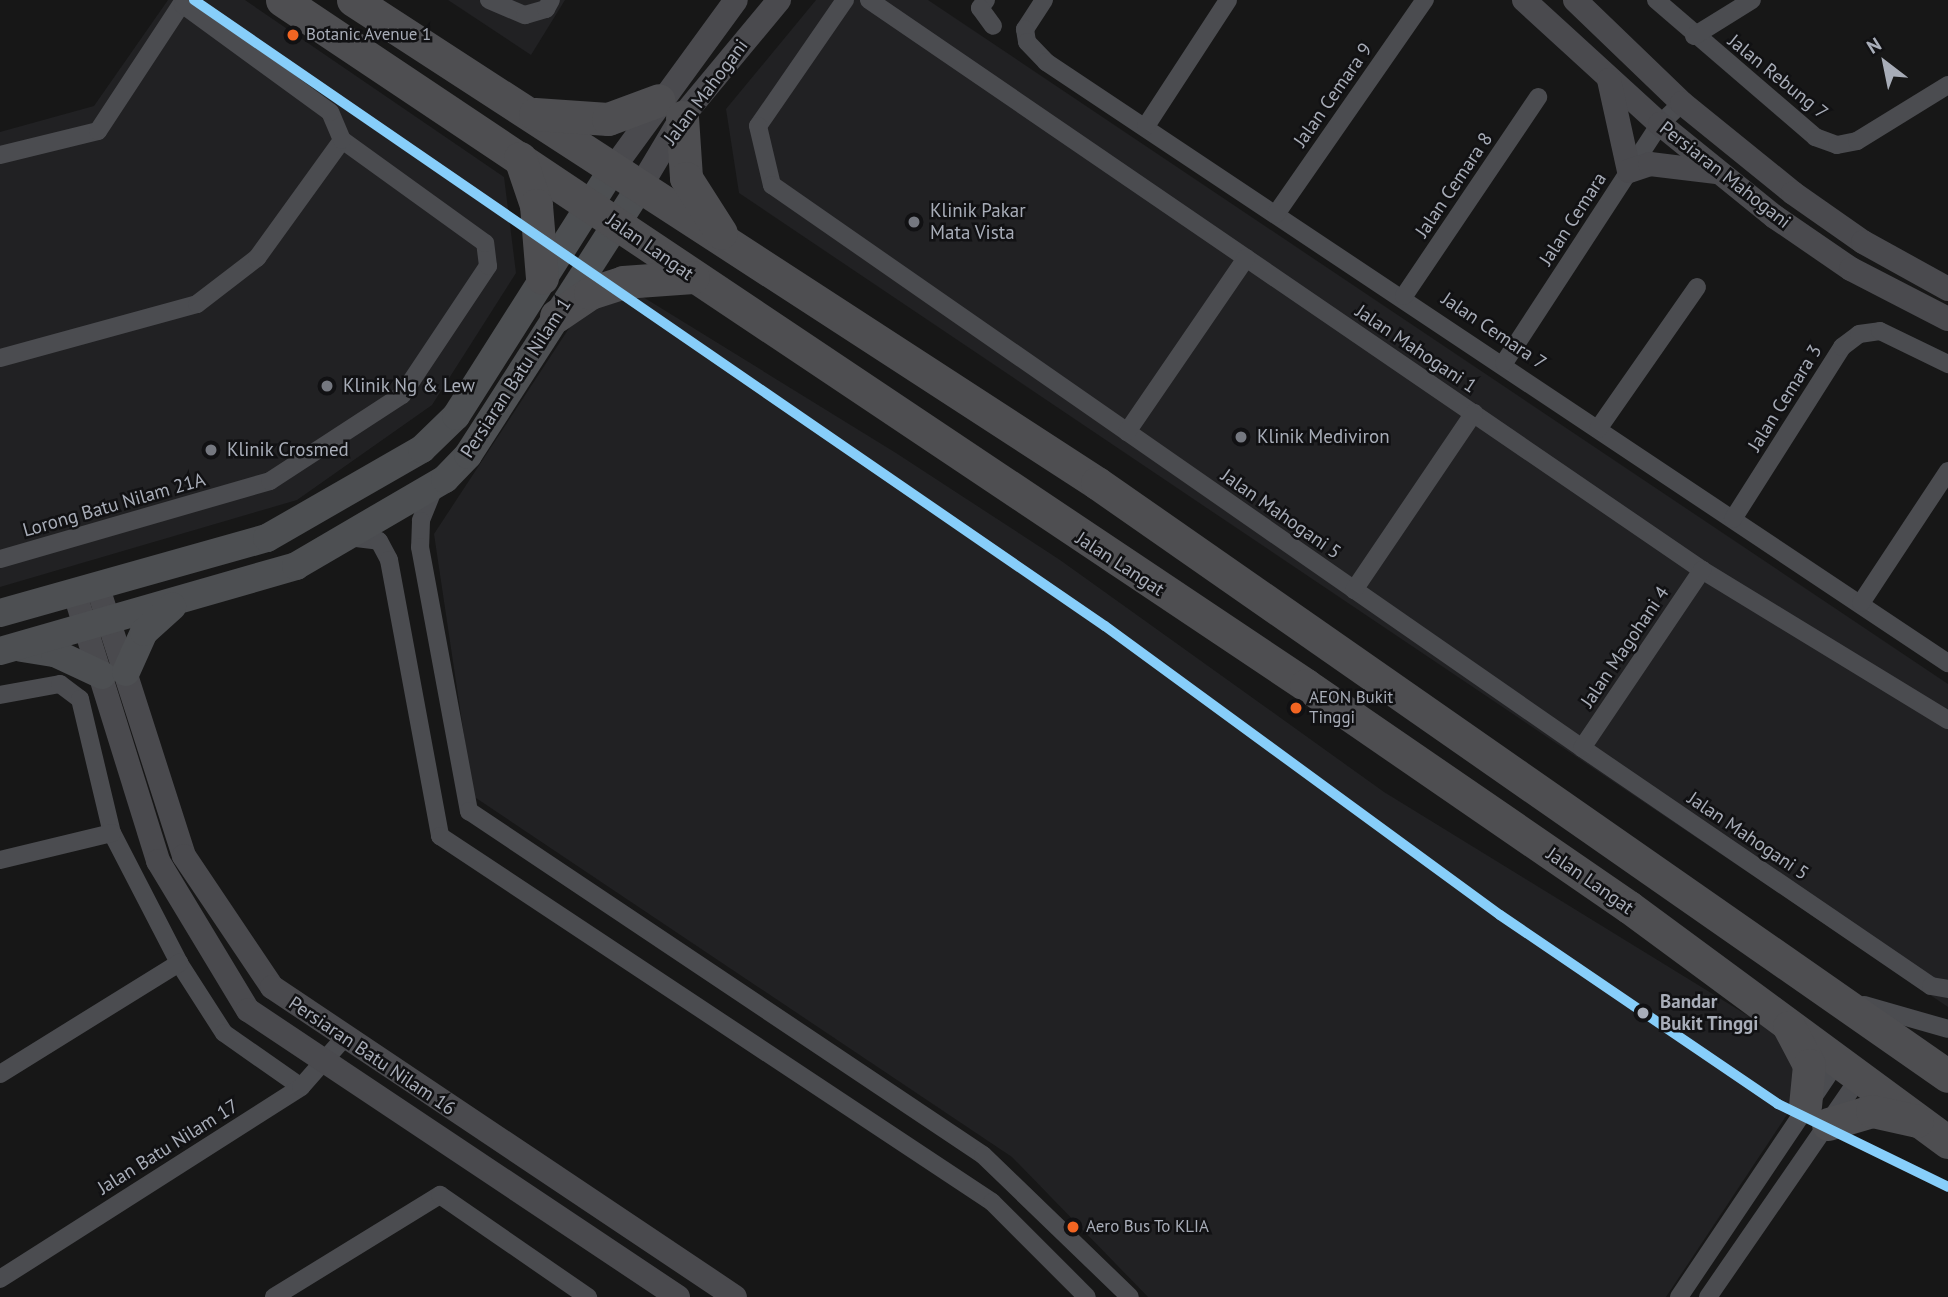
<!DOCTYPE html>
<style>
body{margin:0}
#map{position:relative;width:1948px;height:1297px;overflow:hidden;background:#171717;font-family:"PT Sans",sans-serif}
div>[style]{position:absolute}
.built>*{inset:0;background:#212123}
.street>*{height:18px;margin:-9px;padding:0 9px;transform-origin:9px;border-radius:9px;background:#4b4c50}
.secondary>*{height:24px;margin:-12px;padding:0 12px;transform-origin:12px;border-radius:12px;background:#4a4a4e}
.primary>*{height:28px;margin:-14px;padding:0 14px;transform-origin:14px;border-radius:14px;background:#4d4f52}
.highway>*{height:33px;margin:-16.5px;padding:0 16.5px;transform-origin:16.5px;border-radius:16.5px;background:#4e4e51}
.rail-1>*{height:10px;margin:-5px;padding:0 5px;transform-origin:5px;border-radius:5px;background:#87cefa}
.dots>*{width:19px;height:19px;translate:-50% -50%;box-sizing:border-box;border:4px solid #111113;border-radius:50%}
span{translate:-50% -50%;white-space:nowrap;text-align:center;line-height:1.15;-webkit-text-stroke:5px #111113;paint-order:stroke}
.bus-label{font-size:17px;color:#a8adb8}
.left{translate:0 -50%;text-align:left}
.street-label{font-size:19px;color:#a8adb8}
.poi-label{font-size:19px;color:#a8adb8}
.stop-label{font-size:19px;color:#a8adb8;font-weight:700}
.north{position:absolute;left:1850px;top:28px;width:70px;height:70px;-webkit-text-stroke:5px #111113;paint-order:stroke;rotate:328deg;font-size:19px;font-weight:700;line-height:28px;text-align:center;color:#a8adb8}
.north::after{content:'';display:block;margin:auto;width:24px;height:32px;background:#a8adb8;clip-path:polygon(50% 0,100% 100%,50% 72%,0 100%)}
</style>
<div id="map">
<div class="built">
<i style="clip-path:polygon(168px 0,245px 0,504px 177px,516px 273px,432px 405px,297px 500px,0 587px,0 132px,94px 106px)"></i>
<i style="clip-path:polygon(448px 0,565px 0,531px 55px)"></i>
<i style="clip-path:polygon(816px 0,928px 0,1948px 684px,1948px 1007px,739px 193px,726px 109px)"></i>
<i style="clip-path:polygon(621px 292px,643px 297px,896px 453px,1060px 560px,1384px 792px,1786px 1039px,1800px 1069px,1798px 1098px,1666px 1297px,1148px 1297px,1012px 1157px,473px 796px,434px 534px,579px 313px)"></i>
</div>
<div class="street">
<i style="left:489px;top:0;width:39px;rotate:23deg"></i>
<i style="left:525px;top:15px;width:22px;rotate:-16deg"></i>
<i style="left:546px;top:9px;width:10px;rotate:-61deg"></i>
<i style="left:845px;top:0;width:153px;rotate:124.6deg"></i>
<i style="left:758px;top:126px;width:61px;rotate:76.7deg"></i>
<i style="left:772px;top:185px;width:986px;rotate:34.8deg"></i>
<i style="left:1582px;top:748px;width:422px;rotate:34.3deg"></i>
<i style="left:1931px;top:986px;width:17px;rotate:10deg"></i>
<i style="left:869px;top:0;width:1009px;rotate:34.38deg"></i>
<i style="left:1702px;top:570px;width:288px;rotate:31.4deg"></i>
<i style="left:986px;top:0;width:10px;rotate:127deg"></i>
<i style="left:980px;top:8px;width:22px;rotate:54deg"></i>
<i style="left:1044px;top:0;width:35px;rotate:123deg"></i>
<i style="left:1025px;top:29px;width:13px;rotate:81deg"></i>
<i style="left:1027px;top:42px;width:28px;rotate:46deg"></i>
<i style="left:1046px;top:62px;width:1084px;rotate:33.68deg"></i>
<i style="left:1656px;top:0;width:210px;rotate:40.7deg"></i>
<i style="left:1815px;top:137px;width:23px;rotate:20deg"></i>
<i style="left:1837px;top:145px;width:20px;rotate:-11deg"></i>
<i style="left:1857px;top:141px;width:107px;rotate:-31.6deg"></i>
<i style="left:1694px;top:36px;width:68px;rotate:-31.8deg"></i>
<i style="left:1146px;top:126px;width:150px;rotate:-56.9deg"></i>
<i style="left:0;top:155px;width:101px;rotate:-13.8deg"></i>
<i style="left:98px;top:131px;width:157px;rotate:-56.7deg"></i>
<i style="left:1276px;top:214px;width:261px;rotate:-55.2deg"></i>
<i style="left:1404px;top:296px;width:240px;rotate:-56deg"></i>
<i style="left:0;top:358px;width:204px;rotate:-15.3deg"></i>
<i style="left:197px;top:304px;width:76px;rotate:-37.5deg"></i>
<i style="left:257px;top:258px;width:145px;rotate:-54.2deg"></i>
<i style="left:1504px;top:363px;width:285px;rotate:-56.9deg"></i>
<i style="left:1660px;top:124px;width:30px;rotate:-44deg"></i>
<i style="left:1598px;top:429px;width:173px;rotate:-55.1deg"></i>
<i style="left:1127px;top:432px;width:211px;rotate:-55.6deg"></i>
<i style="left:434px;top:488px;width:35px;rotate:112deg"></i>
<i style="left:421px;top:521px;width:26px;rotate:92deg"></i>
<i style="left:420px;top:547px;width:269px;rotate:79.5deg"></i>
<i style="left:469px;top:811px;width:618px;rotate:33.79deg"></i>
<i style="left:983px;top:1155px;width:204px;rotate:44deg"></i>
<i style="left:1733px;top:519px;width:204px;rotate:-57.6deg"></i>
<i style="left:1842px;top:347px;width:21px;rotate:-37deg"></i>
<i style="left:1859px;top:334px;width:21px;rotate:-8deg"></i>
<i style="left:1880px;top:331px;width:76px;rotate:25.9deg"></i>
<i style="left:348px;top:537px;width:31px;rotate:7deg"></i>
<i style="left:379px;top:541px;width:21px;rotate:62deg"></i>
<i style="left:389px;top:560px;width:281px;rotate:79.5deg"></i>
<i style="left:440px;top:836px;width:662px;rotate:33.55deg"></i>
<i style="left:992px;top:1202px;width:134px;rotate:45deg"></i>
<i style="left:0;top:559px;width:281px;rotate:-16.1deg"></i>
<i style="left:270px;top:481px;width:158px;rotate:-33.1deg"></i>
<i style="left:402px;top:395px;width:155px;rotate:-56.3deg"></i>
<i style="left:488px;top:266px;width:23px;rotate:-97deg"></i>
<i style="left:485px;top:243px;width:176px;rotate:-144.2deg"></i>
<i style="left:342px;top:140px;width:30px;rotate:-113deg"></i>
<i style="left:330px;top:112px;width:182px;rotate:-143.9deg"></i>
<i style="left:1354px;top:590px;width:214px;rotate:-55.9deg"></i>
<i style="left:1861px;top:603px;width:158px;rotate:-56.6deg"></i>
<i style="left:0;top:695px;width:61px;rotate:-10.4deg"></i>
<i style="left:60px;top:684px;width:25px;rotate:37deg"></i>
<i style="left:80px;top:699px;width:138px;rotate:76.6deg"></i>
<i style="left:112px;top:833px;width:146px;rotate:62.7deg"></i>
<i style="left:179px;top:963px;width:83px;rotate:57.3deg"></i>
<i style="left:224px;top:1033px;width:94px;rotate:35deg"></i>
<i style="left:1582px;top:748px;width:215px;rotate:-56deg"></i>
<i style="left:0;top:860px;width:115px;rotate:-13.6deg"></i>
<i style="left:1864px;top:1005px;width:87px;rotate:15.9deg"></i>
<i style="left:0;top:1074px;width:211px;rotate:-31.8deg"></i>
<i style="left:0;top:1279px;width:357px;rotate:-32.5deg"></i>
<i style="left:301px;top:1087px;width:67px;rotate:-48.7deg"></i>
<i style="left:274px;top:1297px;width:195px;rotate:-31.6deg"></i>
<i style="left:440px;top:1195px;width:180px;rotate:34.6deg"></i>
<i style="left:1679px;top:1297px;width:287px;rotate:-56.1deg"></i>
<i style="left:1708px;top:1297px;width:271px;rotate:-55.4deg"></i>
</div>
<div class="secondary">
<i style="left:1524px;top:0;width:184px;rotate:42.4deg"></i>
<i style="left:1660px;top:124px;width:148px;rotate:39deg"></i>
<i style="left:1775px;top:217px;width:92px;rotate:34.4deg"></i>
<i style="left:1851px;top:269px;width:109px;rotate:27.3deg"></i>
<i style="left:1575px;top:0;width:149px;rotate:43.9deg"></i>
<i style="left:1682px;top:103px;width:143px;rotate:39deg"></i>
<i style="left:1793px;top:193px;width:85px;rotate:35deg"></i>
<i style="left:1863px;top:242px;width:97px;rotate:28.9deg"></i>
<i style="left:1609px;top:80px;width:93px;rotate:77.6deg"></i>
<i style="left:1629px;top:171px;width:22px;rotate:-18deg"></i>
<i style="left:1650px;top:164px;width:65px;rotate:7deg"></i>
<i style="left:612px;top:170px;width:210px;rotate:-53.9deg"></i>
<i style="left:639px;top:189px;width:84px;rotate:-59.2deg"></i>
<i style="left:682px;top:117px;width:152px;rotate:-50.3deg"></i>
<i style="left:98px;top:588px;width:281px;rotate:72.2deg"></i>
<i style="left:184px;top:856px;width:158px;rotate:56.1deg"></i>
<i style="left:272px;top:987px;width:557px;rotate:33.8deg"></i>
<i style="left:75px;top:594px;width:280px;rotate:72.7deg"></i>
<i style="left:158px;top:861px;width:174px;rotate:58.9deg"></i>
<i style="left:248px;top:1010px;width:517px;rotate:33.72deg"></i>
</div>
<div class="primary">
<i style="left:0;top:613px;width:277px;rotate:-15.7deg"></i>
<i style="left:267px;top:538px;width:179px;rotate:-29.9deg"></i>
<i style="left:422px;top:449px;width:47px;rotate:-44.1deg"></i>
<i style="left:456px;top:416px;width:291px;rotate:-57.6deg"></i>
<i style="left:22px;top:648px;width:33px;rotate:9deg"></i>
<i style="left:55px;top:653px;width:52px;rotate:25.1deg"></i>
<i style="left:0;top:651px;width:308px;rotate:-16deg"></i>
<i style="left:296px;top:566px;width:173px;rotate:-30.3deg"></i>
<i style="left:445px;top:479px;width:33px;rotate:-46deg"></i>
<i style="left:468px;top:455px;width:316px;rotate:-57.3deg"></i>
<i style="left:126px;top:672px;width:44px;rotate:-65.8deg"></i>
<i style="left:144px;top:632px;width:38px;rotate:-42deg"></i>
</div>
<div class="highway">
<i style="left:282px;top:0;width:1232px;rotate:33.78deg"></i>
<i style="left:1306px;top:685px;width:392px;rotate:34.5deg"></i>
<i style="left:1629px;top:907px;width:396px;rotate:36.4deg"></i>
<i style="left:353px;top:0;width:887px;rotate:32.99deg"></i>
<i style="left:1097px;top:483px;width:1037px;rotate:34.87deg"></i>
<i style="left:535px;top:114px;width:73px;rotate:3.9deg"></i>
<i style="left:608px;top:119px;width:54px;rotate:-20.4deg"></i>
<i style="left:682px;top:117px;width:61px;rotate:86.2deg"></i>
<i style="left:686px;top:178px;width:65px;rotate:57.5deg"></i>
<i style="left:520px;top:158px;width:50px;rotate:71.2deg"></i>
<i style="left:536px;top:205px;width:73px;rotate:85.3deg"></i>
<i style="left:556px;top:316px;width:41px;rotate:-34.1deg"></i>
<i style="left:590px;top:293px;width:35px;rotate:-18deg"></i>
<i style="left:623px;top:282px;width:70px;rotate:-4.1deg"></i>
<i style="left:1789px;top:1027px;width:43px;rotate:62.2deg"></i>
<i style="left:1809px;top:1065px;width:41px;rotate:95.6deg"></i>
<i style="left:1828px;top:1124px;width:46px;rotate:-16.5deg"></i>
<i style="left:1872px;top:1111px;width:46px;rotate:12.5deg"></i>
</div>
<div class="rail-1">
<i style="left:194px;top:0;width:1105px;rotate:34.5deg"></i>
<i style="left:1105px;top:626px;width:489px;rotate:36.2deg"></i>
<i style="left:1500px;top:915px;width:336px;rotate:34.2deg"></i>
<i style="left:1778px;top:1104px;width:189px;rotate:26deg"></i>
</div>
<div class="dots">
<i style="left:293px;top:35px;background:#f26522"></i>
<i style="left:914px;top:222px;background:#757880"></i>
<i style="left:327px;top:386px;background:#757880"></i>
<i style="left:1241px;top:437px;background:#757880"></i>
<i style="left:211px;top:450px;background:#757880"></i>
<i style="left:1296px;top:708px;background:#f26522"></i>
<i style="left:1643px;top:1013px;background:#a8adb8"></i>
<i style="left:1073px;top:1227px;background:#f26522"></i>
</div>
<div class="bus-label">
<span class="left" style="left:306px;top:35px">Botanic Avenue 1</span>
<span class="left" style="left:1309px;top:708px">AEON Bukit<br>Tinggi</span>
<span class="left" style="left:1086px;top:1227px">Aero Bus To KLIA</span>
</div>
<div class="street-label">
<span style="left:1778px;top:77px;rotate:39deg">Jalan Rebung 7</span>
<span style="left:706px;top:92px;rotate:-53deg">Jalan Mahogani</span>
<span style="left:1333px;top:95px;rotate:-55deg">Jalan Cemara 9</span>
<span style="left:1725px;top:175px;rotate:38deg">Persiaran Mahogani</span>
<span style="left:1454px;top:185px;rotate:-56deg">Jalan Cemara 8</span>
<span style="left:1573px;top:219px;rotate:-57deg">Jalan Cemara</span>
<span style="left:650px;top:247px;rotate:35deg">Jalan Langat</span>
<span style="left:1494px;top:331px;rotate:34deg">Jalan Cemara 7</span>
<span style="left:1416px;top:349px;rotate:34deg">Jalan Mahogani 1</span>
<span style="left:516px;top:378px;rotate:-57deg">Persiaran Batu Nilam 1</span>
<span style="left:1785px;top:398px;rotate:-58deg">Jalan Cemara 3</span>
<span style="left:114px;top:505px;rotate:-16deg">Lorong Batu Nilam 21A</span>
<span style="left:1281px;top:514px;rotate:35deg">Jalan Mahogani 5</span>
<span style="left:1120px;top:564px;rotate:33deg">Jalan Langat</span>
<span style="left:1625px;top:647px;rotate:-56deg">Jalan Magohani 4</span>
<span style="left:1748px;top:836px;rotate:34deg">Jalan Mahogani 5</span>
<span style="left:1590px;top:881px;rotate:35deg">Jalan Langat</span>
<span style="left:372px;top:1056px;rotate:34deg">Persiaran Batu Nilam 16</span>
<span style="left:168px;top:1147px;rotate:-32deg">Jalan Batu Nilam 17</span>
</div>
<div class="poi-label">
<span class="left" style="left:930px;top:222px">Klinik Pakar<br>Mata Vista</span>
<span class="left" style="left:343px;top:386px">Klinik Ng &amp; Lew</span>
<span class="left" style="left:1257px;top:437px">Klinik Mediviron</span>
<span class="left" style="left:227px;top:450px">Klinik Crosmed</span>
</div>
<div class="stop-label">
<span class="left" style="left:1660px;top:1013px">Bandar<br>Bukit Tinggi</span>
</div>
<div class="north">N</div>
</div>
